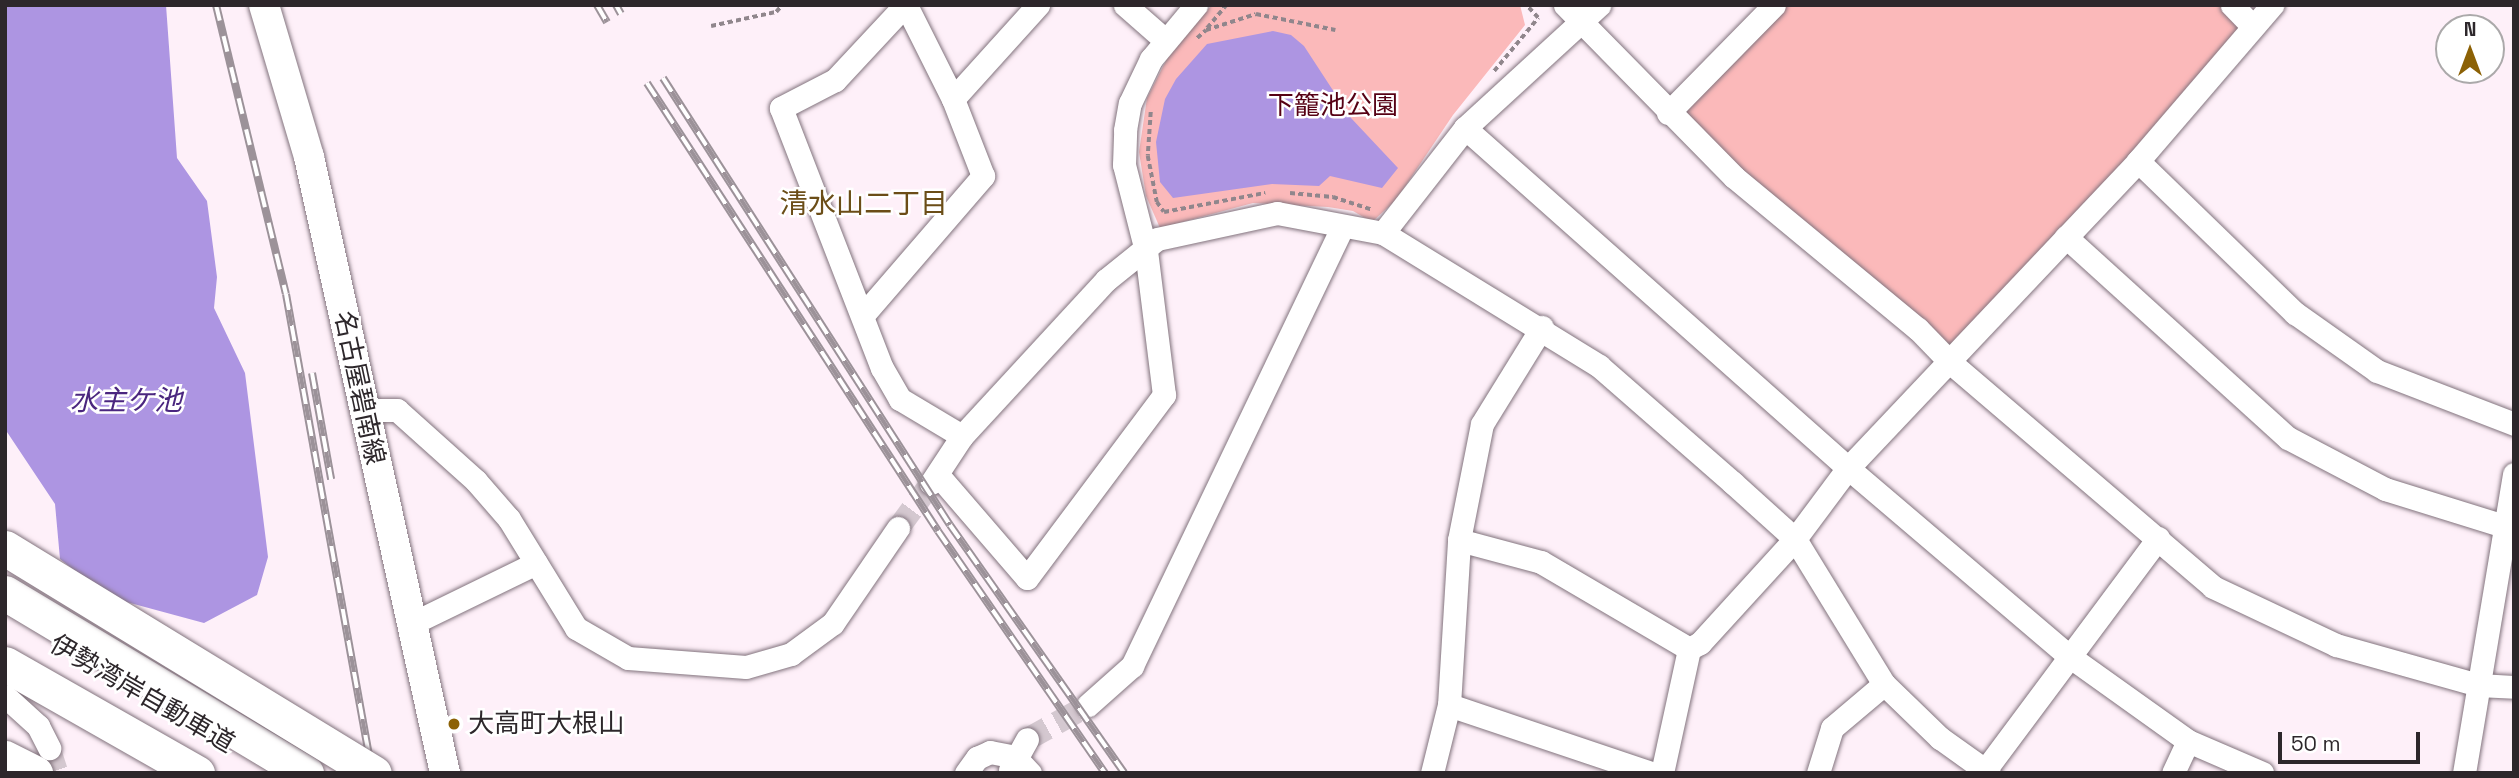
<!DOCTYPE html>
<meta charset="utf-8">
<style>
body{margin:0}
#map{position:relative;width:2519px;height:778px;overflow:hidden;background:#fef0f9;font-family:"Space Grotesk","Noto Sans JP",sans-serif}
div>[style]{position:absolute}
.green>*{inset:0;background:#fbb9ba}
.water>*{inset:0;background:#ad95e2}
.minor-tunnel>*{height:23px;margin-top:-11.5px;transform-origin:0;background:repeating-linear-gradient(90deg,#d4c8d0 0 23px,transparent 0 34px)}
.path>*{height:3.5px;margin-top:-1.75px;transform-origin:0;background:repeating-linear-gradient(90deg,#90868c 0 5px,transparent 0 8.5px)}
.roads{filter:drop-shadow(0 0 2px #82737d) drop-shadow(0 0 2px #82737d)}
.minor>*{height:23px;margin:-11.5px;padding:0 11.5px;transform-origin:11.5px;border-radius:11.5px;background:#fff}
.major>*{height:30px;margin:-15px;padding:0 15px;transform-origin:15px;border-radius:15px;background:#fff}
.highway>*{height:35px;margin:-17.5px;padding:0 17.5px;transform-origin:17.5px;border-radius:17.5px;background:#fff}
.rail>*{height:8px;margin-top:-4px;transform-origin:0;background:repeating-linear-gradient(90deg,#fff 0 16px,#9c9299 0 32px);box-sizing:border-box;border-block:2px solid #9c9299}
.bridges{filter:drop-shadow(0 0 2px #82737d) drop-shadow(0 0 2px #82737d)}
.highway-bridge>*{height:35px;margin:-17.5px;padding:0 17.5px;transform-origin:17.5px;border-radius:17.5px;background:#fff}
.dots>*{width:19px;height:19px;translate:-50% -50%;box-sizing:border-box;border:4px solid #fff;border-radius:50%}
span{translate:-50% -50%;white-space:nowrap;text-align:center;line-height:1.15;-webkit-text-stroke:5px #fff;paint-order:stroke}
.park-label{font-size:26px;color:#560114}
.street-label{font-size:26px;color:#2d272b}
.poi-label{font-size:26px;color:#2d272b}
.left{translate:0 -50%;text-align:left}
.neighbourhood-label{font-size:28px;color:#6b4d17}
.water-label{font-size:28px;color:#4a267f;font-style:italic}
.frame{position:absolute;inset:0;border:7px solid #2d272b;pointer-events:none}
.north{position:absolute;left:2435px;top:14px;width:70px;height:70px;box-sizing:border-box;background:#fff;border:2px solid #aba9aa;border-radius:50%;rotate:0deg;font-size:19px;font-weight:700;line-height:28px;text-align:center;color:#2d272b}
.north::after{content:'';display:block;margin:auto;width:24px;height:32px;background:#8c6105;clip-path:polygon(50% 0,100% 100%,50% 72%,0 100%)}
.scale{position:absolute;left:2278px;top:732px;width:142px;height:32px;box-sizing:border-box;border:4px solid #2d272b;border-top:0;padding-left:9px;font-size:21px;line-height:24px;white-space:nowrap;color:#2d272b;-webkit-text-stroke:5px #fff;paint-order:stroke}
</style>
<div id="map">
<div class="green">
<i style="clip-path:polygon(1212px 5px,1520px 5px,1525px 25px,1453px 115px,1396px 200px,1372px 222px,1353px 211px,1328px 207px,1253px 203px,1160px 228px,1146px 196px,1139px 152px,1147px 98px,1172px 49px)"></i>
<i style="clip-path:polygon(1774px 5px,2232px 5px,2253px 27px,1951px 363px,1668px 113px)"></i>
</div>
<div class="water">
<i style="clip-path:polygon(5px 5px,166px 5px,177px 158px,207px 201px,217px 277px,214px 308px,245px 373px,268px 557px,257px 595px,204px 623px,108px 597px,60px 559px,55px 504px,5px 429px)"></i>
<i style="clip-path:polygon(1273px 31px,1291px 35px,1304px 46px,1351px 118px,1398px 168px,1382px 188px,1330px 176px,1319px 186px,1272px 184px,1173px 198px,1160px 182px,1156px 142px,1165px 99px,1176px 79px,1207px 44px)"></i>
</div>
<div class="minor-tunnel">
<i style="left:898px;top:528px;width:56px;rotate:-53.7deg"></i>
<i style="left:1027px;top:739px;width:70px;rotate:-29.1deg"></i>
<i style="left:49px;top:748px;width:26px;rotate:72deg"></i>
</div>
<div class="path">
<i style="left:1227px;top:5px;width:33px;rotate:130deg"></i>
<i style="left:1206px;top:30px;width:52px;rotate:-17.7deg"></i>
<i style="left:1256px;top:14px;width:81px;rotate:11.4deg"></i>
<i style="left:711px;top:26px;width:66px;rotate:-12.2deg"></i>
<i style="left:776px;top:12px;width:9px;rotate:-49deg"></i>
<i style="left:1197px;top:38px;width:12px;rotate:-42deg"></i>
<i style="left:1494px;top:71px;width:69px;rotate:-50.3deg"></i>
<i style="left:1538px;top:18px;width:18px;rotate:-133deg"></i>
<i style="left:1151px;top:112px;width:44px;rotate:93.9deg"></i>
<i style="left:1148px;top:156px;width:47px;rotate:78.9deg"></i>
<i style="left:1157px;top:202px;width:12px;rotate:55deg"></i>
<i style="left:1164px;top:212px;width:103px;rotate:-10.7deg"></i>
<i style="left:1290px;top:193px;width:43px;rotate:5.3deg"></i>
<i style="left:1333px;top:197px;width:40px;rotate:18deg"></i>
</div>
<div class="roads">
<div class="minor">
<i style="left:905px;top:5px;width:103px;rotate:133deg"></i>
<i style="left:835px;top:80px;width:61px;rotate:152.6deg"></i>
<i style="left:781px;top:108px;width:279px;rotate:68.8deg"></i>
<i style="left:882px;top:368px;width:36px;rotate:60deg"></i>
<i style="left:900px;top:399px;width:72px;rotate:30.8deg"></i>
<i style="left:1125px;top:5px;width:53px;rotate:41.2deg"></i>
<i style="left:1565px;top:5px;width:241px;rotate:45.5deg"></i>
<i style="left:1734px;top:177px;width:239px;rotate:39.6deg"></i>
<i style="left:1918px;top:329px;width:47px;rotate:45.9deg"></i>
<i style="left:1951px;top:363px;width:345px;rotate:40.5deg"></i>
<i style="left:2213px;top:587px;width:136px;rotate:25.2deg"></i>
<i style="left:2336px;top:645px;width:148px;rotate:15.7deg"></i>
<i style="left:2478px;top:685px;width:36px;rotate:3deg"></i>
<i style="left:2232px;top:5px;width:30px;rotate:46deg"></i>
<i style="left:953px;top:99px;width:127px;rotate:-47.9deg"></i>
<i style="left:1668px;top:113px;width:151px;rotate:-45.5deg"></i>
<i style="left:1465px;top:128px;width:512px;rotate:41.6deg"></i>
<i style="left:1848px;top:468px;width:290px;rotate:40.4deg"></i>
<i style="left:2069px;top:656px;width:146px;rotate:35.5deg"></i>
<i style="left:2188px;top:741px;width:81px;rotate:23.4deg"></i>
<i style="left:2138px;top:161px;width:219px;rotate:44.1deg"></i>
<i style="left:2295px;top:313px;width:100px;rotate:35.3deg"></i>
<i style="left:2377px;top:371px;width:147px;rotate:21.1deg"></i>
<i style="left:1383px;top:233px;width:133px;rotate:-52deg"></i>
<i style="left:1465px;top:128px;width:182px;rotate:-42.5deg"></i>
<i style="left:2066px;top:237px;width:299px;rotate:42.2deg"></i>
<i style="left:2288px;top:438px;width:110px;rotate:27.7deg"></i>
<i style="left:2385px;top:489px;width:128px;rotate:17.3deg"></i>
<i style="left:863px;top:315px;width:184px;rotate:-49.2deg"></i>
<i style="left:983px;top:176px;width:83px;rotate:-111.3deg"></i>
<i style="left:953px;top:99px;width:105px;rotate:-116.6deg"></i>
<i style="left:364px;top:410px;width:33px"></i>
<i style="left:397px;top:410px;width:106px;rotate:41.9deg"></i>
<i style="left:476px;top:481px;width:50px;rotate:49deg"></i>
<i style="left:509px;top:519px;width:128px;rotate:58.4deg"></i>
<i style="left:576px;top:628px;width:60px;rotate:30deg"></i>
<i style="left:628px;top:658px;width:118px;rotate:4.4deg"></i>
<i style="left:746px;top:667px;width:47px;rotate:-16.1deg"></i>
<i style="left:791px;top:654px;width:52px;rotate:-36.4deg"></i>
<i style="left:833px;top:623px;width:115px;rotate:-55.6deg"></i>
<i style="left:938px;top:475px;width:136px;rotate:49.2deg"></i>
<i style="left:1027px;top:578px;width:229px;rotate:-53.2deg"></i>
<i style="left:1164px;top:395px;width:145px;rotate:-97.1deg"></i>
<i style="left:1146px;top:251px;width:89px;rotate:-104.3deg"></i>
<i style="left:1124px;top:165px;width:35px;rotate:-88deg"></i>
<i style="left:1125px;top:130px;width:27px;rotate:-80deg"></i>
<i style="left:1130px;top:103px;width:49px;rotate:-64.5deg"></i>
<i style="left:1151px;top:59px;width:70px;rotate:-50.2deg"></i>
<i style="left:931px;top:483px;width:56px;rotate:-56.6deg"></i>
<i style="left:962px;top:436px;width:212px;rotate:-47.3deg"></i>
<i style="left:1106px;top:280px;width:65px;rotate:-38.8deg"></i>
<i style="left:1157px;top:239px;width:123px;rotate:-12.2deg"></i>
<i style="left:1277px;top:213px;width:108px;rotate:10.7deg"></i>
<i style="left:1383px;top:233px;width:254px;rotate:31.6deg"></i>
<i style="left:1599px;top:366px;width:178px;rotate:41.1deg"></i>
<i style="left:1733px;top:483px;width:84px;rotate:42.1deg"></i>
<i style="left:1795px;top:539px;width:170px;rotate:58.5deg"></i>
<i style="left:1884px;top:684px;width:78px;rotate:44deg"></i>
<i style="left:1940px;top:738px;width:60px;rotate:35.5deg"></i>
<i style="left:1459px;top:540px;width:85px;rotate:15deg"></i>
<i style="left:1541px;top:562px;width:172px;rotate:30.4deg"></i>
<i style="left:411px;top:624px;width:139px;rotate:-26deg"></i>
<i style="left:1689px;top:649px;width:13px;rotate:-29deg"></i>
<i style="left:1700px;top:643px;width:141px;rotate:-47.6deg"></i>
<i style="left:1795px;top:539px;width:89px;rotate:-53.3deg"></i>
<i style="left:1848px;top:468px;width:422px;rotate:-46.6deg"></i>
<i style="left:2138px;top:161px;width:206px;rotate:-49.3deg"></i>
<i style="left:5px;top:696px;width:45px;rotate:42.3deg"></i>
<i style="left:38px;top:726px;width:25px;rotate:63deg"></i>
<i style="left:1088px;top:705px;width:59px;rotate:-41.6deg"></i>
<i style="left:1132px;top:666px;width:486px;rotate:-64.4deg"></i>
<i style="left:1449px;top:705px;width:213px;rotate:18.6deg"></i>
<i style="left:1010px;top:770px;width:35px;rotate:-61deg"></i>
<i style="left:966px;top:773px;width:19px;rotate:-54deg"></i>
<i style="left:977px;top:758px;width:14px;rotate:-25deg"></i>
<i style="left:990px;top:752px;width:25px;rotate:11deg"></i>
<i style="left:1015px;top:757px;width:22px;rotate:47deg"></i>
<i style="left:1432px;top:773px;width:70px;rotate:-76deg"></i>
<i style="left:1449px;top:705px;width:165px;rotate:-86.5deg"></i>
<i style="left:1459px;top:540px;width:118px;rotate:-78.8deg"></i>
<i style="left:1482px;top:424px;width:114px;rotate:-58.3deg"></i>
<i style="left:1662px;top:773px;width:127px;rotate:-77.7deg"></i>
<i style="left:1818px;top:773px;width:47px;rotate:-72.7deg"></i>
<i style="left:1832px;top:728px;width:68px;rotate:-40.2deg"></i>
<i style="left:1983px;top:773px;width:293px;rotate:-53.3deg"></i>
<i style="left:2173px;top:773px;width:35px;rotate:-65deg"></i>
<i style="left:2464px;top:773px;width:303px;rotate:-80.5deg"></i>
</div>
<div class="major">
<i style="left:264px;top:5px;width:159px;rotate:73.5deg"></i>
<i style="left:309px;top:157px;width:631px;rotate:77.55deg"></i>
</div>
<div class="highway">
<i style="left:5px;top:593px;width:351px;rotate:30.9deg"></i>
<i style="left:5px;top:664px;width:221px;rotate:29.6deg"></i>
<i style="left:5px;top:758px;width:34px;rotate:27deg"></i>
</div>
</div>
<div class="rail">
<i style="left:216px;top:5px;width:297px;rotate:76.4deg"></i>
<i style="left:286px;top:294px;width:487px;rotate:79.8deg"></i>
<i style="left:597px;top:5px;width:20px;rotate:60deg"></i>
<i style="left:616px;top:5px;width:10px;rotate:61deg"></i>
<i style="left:663px;top:78px;width:531px;rotate:57.3deg"></i>
<i style="left:950px;top:525px;width:303px;rotate:54.9deg"></i>
<i style="left:647px;top:83px;width:534px;rotate:56.99deg"></i>
<i style="left:938px;top:531px;width:294px;rotate:55.4deg"></i>
<i style="left:312px;top:373px;width:108px;rotate:79.8deg"></i>
</div>
<div class="bridges">
<div class="highway-bridge">
<i style="left:5px;top:548px;width:432px;rotate:31.4deg"></i>
</div>
</div>
<div class="dots">
<i style="left:454px;top:724px;background:#8c6105"></i>
</div>
<div class="park-label">
<span style="left:1333px;top:106px">下籠池公園</span>
</div>
<div class="street-label">
<span style="left:359px;top:388px;rotate:78deg">名古屋碧南線</span>
<span style="left:142px;top:694px;rotate:30deg">伊勢湾岸自動車道</span>
</div>
<div class="poi-label">
<span class="left" style="left:468px;top:724px">大高町大根山</span>
</div>
<div class="neighbourhood-label">
<span style="left:864px;top:203px">清水山二丁目</span>
</div>
<div class="water-label">
<span style="left:126px;top:400px">水主ケ池</span>
</div>
<div class="frame"></div>
<div class="north">N</div>
<div class="scale">50 m</div>
</div>
